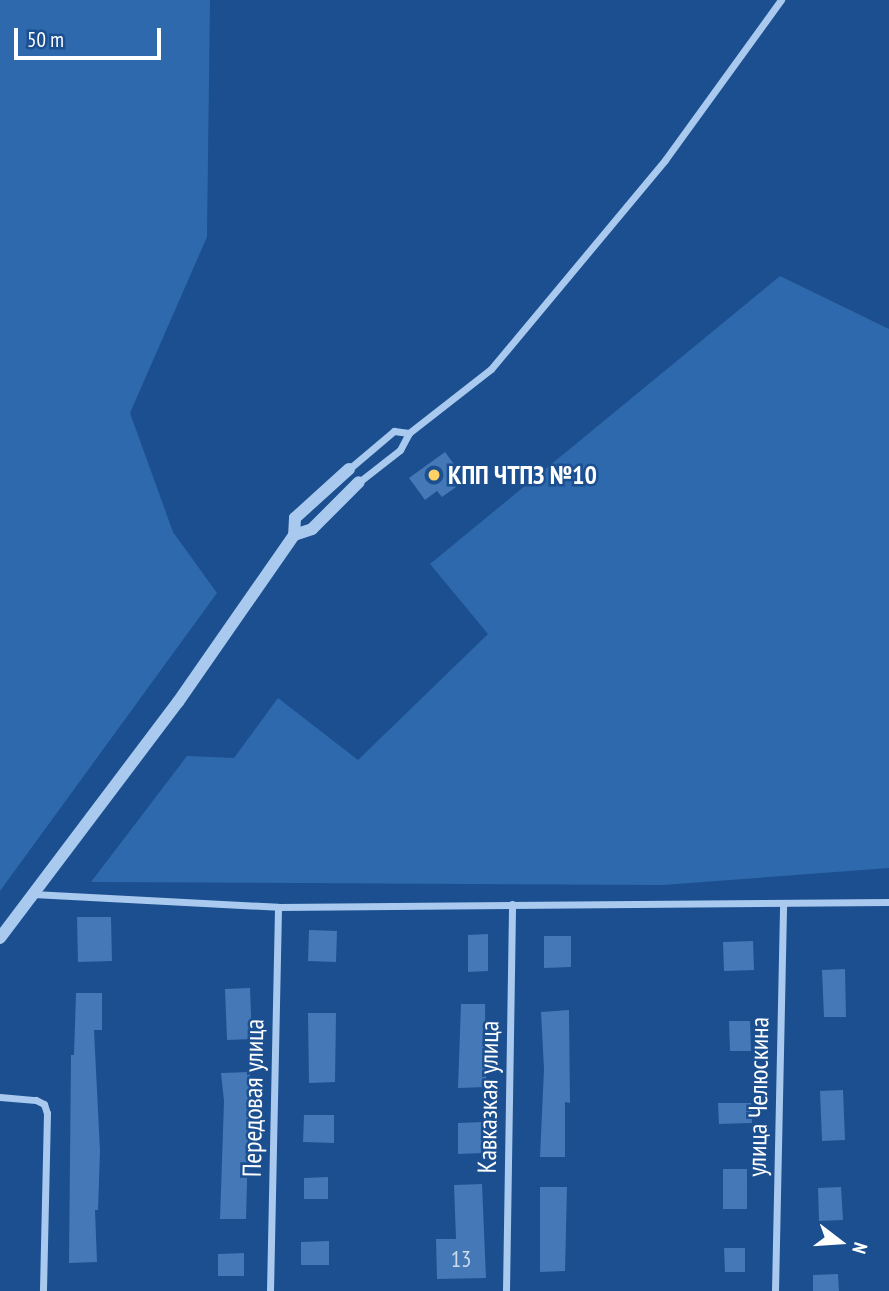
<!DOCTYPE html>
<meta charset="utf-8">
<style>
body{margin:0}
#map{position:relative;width:889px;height:1291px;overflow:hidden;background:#1b4f8f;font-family:"PT Sans Narrow",sans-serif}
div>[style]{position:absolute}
.green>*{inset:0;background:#2e69ad}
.building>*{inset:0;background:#4478b7}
.minor>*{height:7px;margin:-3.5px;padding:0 3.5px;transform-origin:3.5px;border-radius:3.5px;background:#a9c9ee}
.tertiary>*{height:12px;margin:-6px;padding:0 6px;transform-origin:6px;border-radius:6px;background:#a9c9ee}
.dots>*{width:19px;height:19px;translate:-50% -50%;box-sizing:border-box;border:4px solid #1b4f8f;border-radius:50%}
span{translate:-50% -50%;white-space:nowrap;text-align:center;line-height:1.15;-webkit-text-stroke:5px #1b4f8f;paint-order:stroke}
.number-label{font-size:23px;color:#d0dded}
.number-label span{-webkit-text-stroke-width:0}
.poi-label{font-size:26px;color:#fff;font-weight:700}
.left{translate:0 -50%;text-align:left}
.street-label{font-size:26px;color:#fff}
.north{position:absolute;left:805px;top:1207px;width:70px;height:70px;-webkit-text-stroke:5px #1b4f8f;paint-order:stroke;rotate:107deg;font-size:19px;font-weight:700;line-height:28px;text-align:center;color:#fff}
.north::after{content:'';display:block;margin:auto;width:24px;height:32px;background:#fff;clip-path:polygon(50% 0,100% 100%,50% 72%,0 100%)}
.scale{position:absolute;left:14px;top:28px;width:147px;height:32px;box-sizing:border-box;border:4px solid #fff;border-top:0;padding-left:9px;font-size:21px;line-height:24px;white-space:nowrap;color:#fff;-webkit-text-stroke:5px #1b4f8f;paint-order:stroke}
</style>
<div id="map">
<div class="green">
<i style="clip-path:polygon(0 0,210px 0,207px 237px,130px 413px,173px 532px,217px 593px,0 891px)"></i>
<i style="clip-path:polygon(780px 276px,889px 329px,889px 868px,663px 885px,91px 882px,187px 756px,234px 758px,278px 698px,358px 760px,488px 634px,430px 564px)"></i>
</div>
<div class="building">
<i style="clip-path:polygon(445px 452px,459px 471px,449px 478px,456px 487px,442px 497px,437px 491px,425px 500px,409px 478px)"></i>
<i style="clip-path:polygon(77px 917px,111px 917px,112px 961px,78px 962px)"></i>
<i style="clip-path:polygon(309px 930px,337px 931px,336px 962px,308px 961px)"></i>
<i style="clip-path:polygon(488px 934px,488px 971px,468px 972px,468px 935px)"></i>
<i style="clip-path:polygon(544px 936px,571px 936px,571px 967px,544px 968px)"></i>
<i style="clip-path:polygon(753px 941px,754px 970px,724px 971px,723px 942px)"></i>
<i style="clip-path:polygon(845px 969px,846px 1017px,824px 1017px,822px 970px)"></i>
<i style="clip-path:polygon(250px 988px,252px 1039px,227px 1040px,225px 989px)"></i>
<i style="clip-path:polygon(76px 993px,102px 993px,102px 1030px,94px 1030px,100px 1151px,98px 1210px,95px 1210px,97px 1262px,69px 1263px,71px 1055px,74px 1055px)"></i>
<i style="clip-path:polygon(461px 1004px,485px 1004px,486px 1087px,458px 1088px)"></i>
<i style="clip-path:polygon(569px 1010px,570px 1103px,565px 1102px,565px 1157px,540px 1157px,544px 1069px,541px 1012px)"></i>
<i style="clip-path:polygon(308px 1013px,336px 1013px,335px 1082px,309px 1083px)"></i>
<i style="clip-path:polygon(729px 1021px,750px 1021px,751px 1051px,730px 1051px)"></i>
<i style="clip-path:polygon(250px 1072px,246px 1219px,220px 1219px,224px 1101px,221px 1073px)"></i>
<i style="clip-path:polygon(843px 1090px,845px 1140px,822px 1141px,820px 1091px)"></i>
<i style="clip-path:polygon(718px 1103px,751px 1103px,752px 1123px,719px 1124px)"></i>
<i style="clip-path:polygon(304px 1115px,334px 1115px,334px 1143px,303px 1142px)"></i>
<i style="clip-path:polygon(483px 1122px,484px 1153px,458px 1154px,458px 1123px)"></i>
<i style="clip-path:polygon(723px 1169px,747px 1169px,747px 1209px,723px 1209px)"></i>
<i style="clip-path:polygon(328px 1177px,328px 1199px,304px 1199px,304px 1178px)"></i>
<i style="clip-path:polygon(482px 1184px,486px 1278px,437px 1279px,436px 1239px,456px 1239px,454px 1185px)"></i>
<i style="clip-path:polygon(540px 1187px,567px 1187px,565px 1271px,540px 1272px)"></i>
<i style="clip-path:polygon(841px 1187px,843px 1220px,819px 1221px,818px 1188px)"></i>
<i style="clip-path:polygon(329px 1241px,329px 1265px,301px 1265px,301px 1242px)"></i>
<i style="clip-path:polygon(724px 1248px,745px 1248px,745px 1272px,725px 1272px)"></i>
<i style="clip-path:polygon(244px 1253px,244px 1276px,218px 1276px,218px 1254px)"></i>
<i style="clip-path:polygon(838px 1274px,839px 1291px,813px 1291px,813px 1275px)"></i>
</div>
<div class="minor">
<i style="left:409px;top:433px;width:104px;rotate:-38deg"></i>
<i style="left:491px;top:369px;width:272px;rotate:-50.2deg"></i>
<i style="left:665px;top:160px;width:198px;rotate:-54.1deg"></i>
<i style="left:349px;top:469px;width:59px;rotate:-40.2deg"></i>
<i style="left:394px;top:431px;width:15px;rotate:8deg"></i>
<i style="left:409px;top:433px;width:19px;rotate:118deg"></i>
<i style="left:400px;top:450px;width:52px;rotate:142deg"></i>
<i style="left:33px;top:894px;width:245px;rotate:3deg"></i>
<i style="left:278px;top:907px;width:611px;rotate:-0.47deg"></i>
<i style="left:0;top:1097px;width:36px;rotate:5deg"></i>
<i style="left:36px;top:1100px;width:9px;rotate:27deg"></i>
<i style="left:44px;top:1104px;width:9px;rotate:72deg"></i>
<i style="left:47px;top:1113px;width:178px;rotate:91.3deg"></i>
<i style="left:270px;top:1291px;width:384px;rotate:-88.8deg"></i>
<i style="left:506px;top:1291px;width:387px;rotate:-89.1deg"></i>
<i style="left:775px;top:1291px;width:387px;rotate:-88.8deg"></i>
</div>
<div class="tertiary">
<i style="left:349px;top:469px;width:73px;rotate:137.8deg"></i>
<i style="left:295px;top:518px;width:17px;rotate:93deg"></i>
<i style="left:294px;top:535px;width:19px;rotate:-18deg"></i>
<i style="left:312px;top:529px;width:66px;rotate:-45deg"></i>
<i style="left:0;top:938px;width:296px;rotate:-53deg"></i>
<i style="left:178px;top:702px;width:203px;rotate:-55.2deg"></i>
</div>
<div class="dots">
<i style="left:434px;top:475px;background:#ffd166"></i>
</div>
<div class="number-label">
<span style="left:461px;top:1259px">13</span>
</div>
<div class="poi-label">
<span class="left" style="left:448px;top:475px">КПП ЧТПЗ №10</span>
</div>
<div class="street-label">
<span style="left:488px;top:1097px;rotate:-89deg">Кавказкая улица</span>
<span style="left:758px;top:1097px;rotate:-89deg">улица Челюскина</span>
<span style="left:253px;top:1098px;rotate:-89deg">Передовая улица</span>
</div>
<div class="north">N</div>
<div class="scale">50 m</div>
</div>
